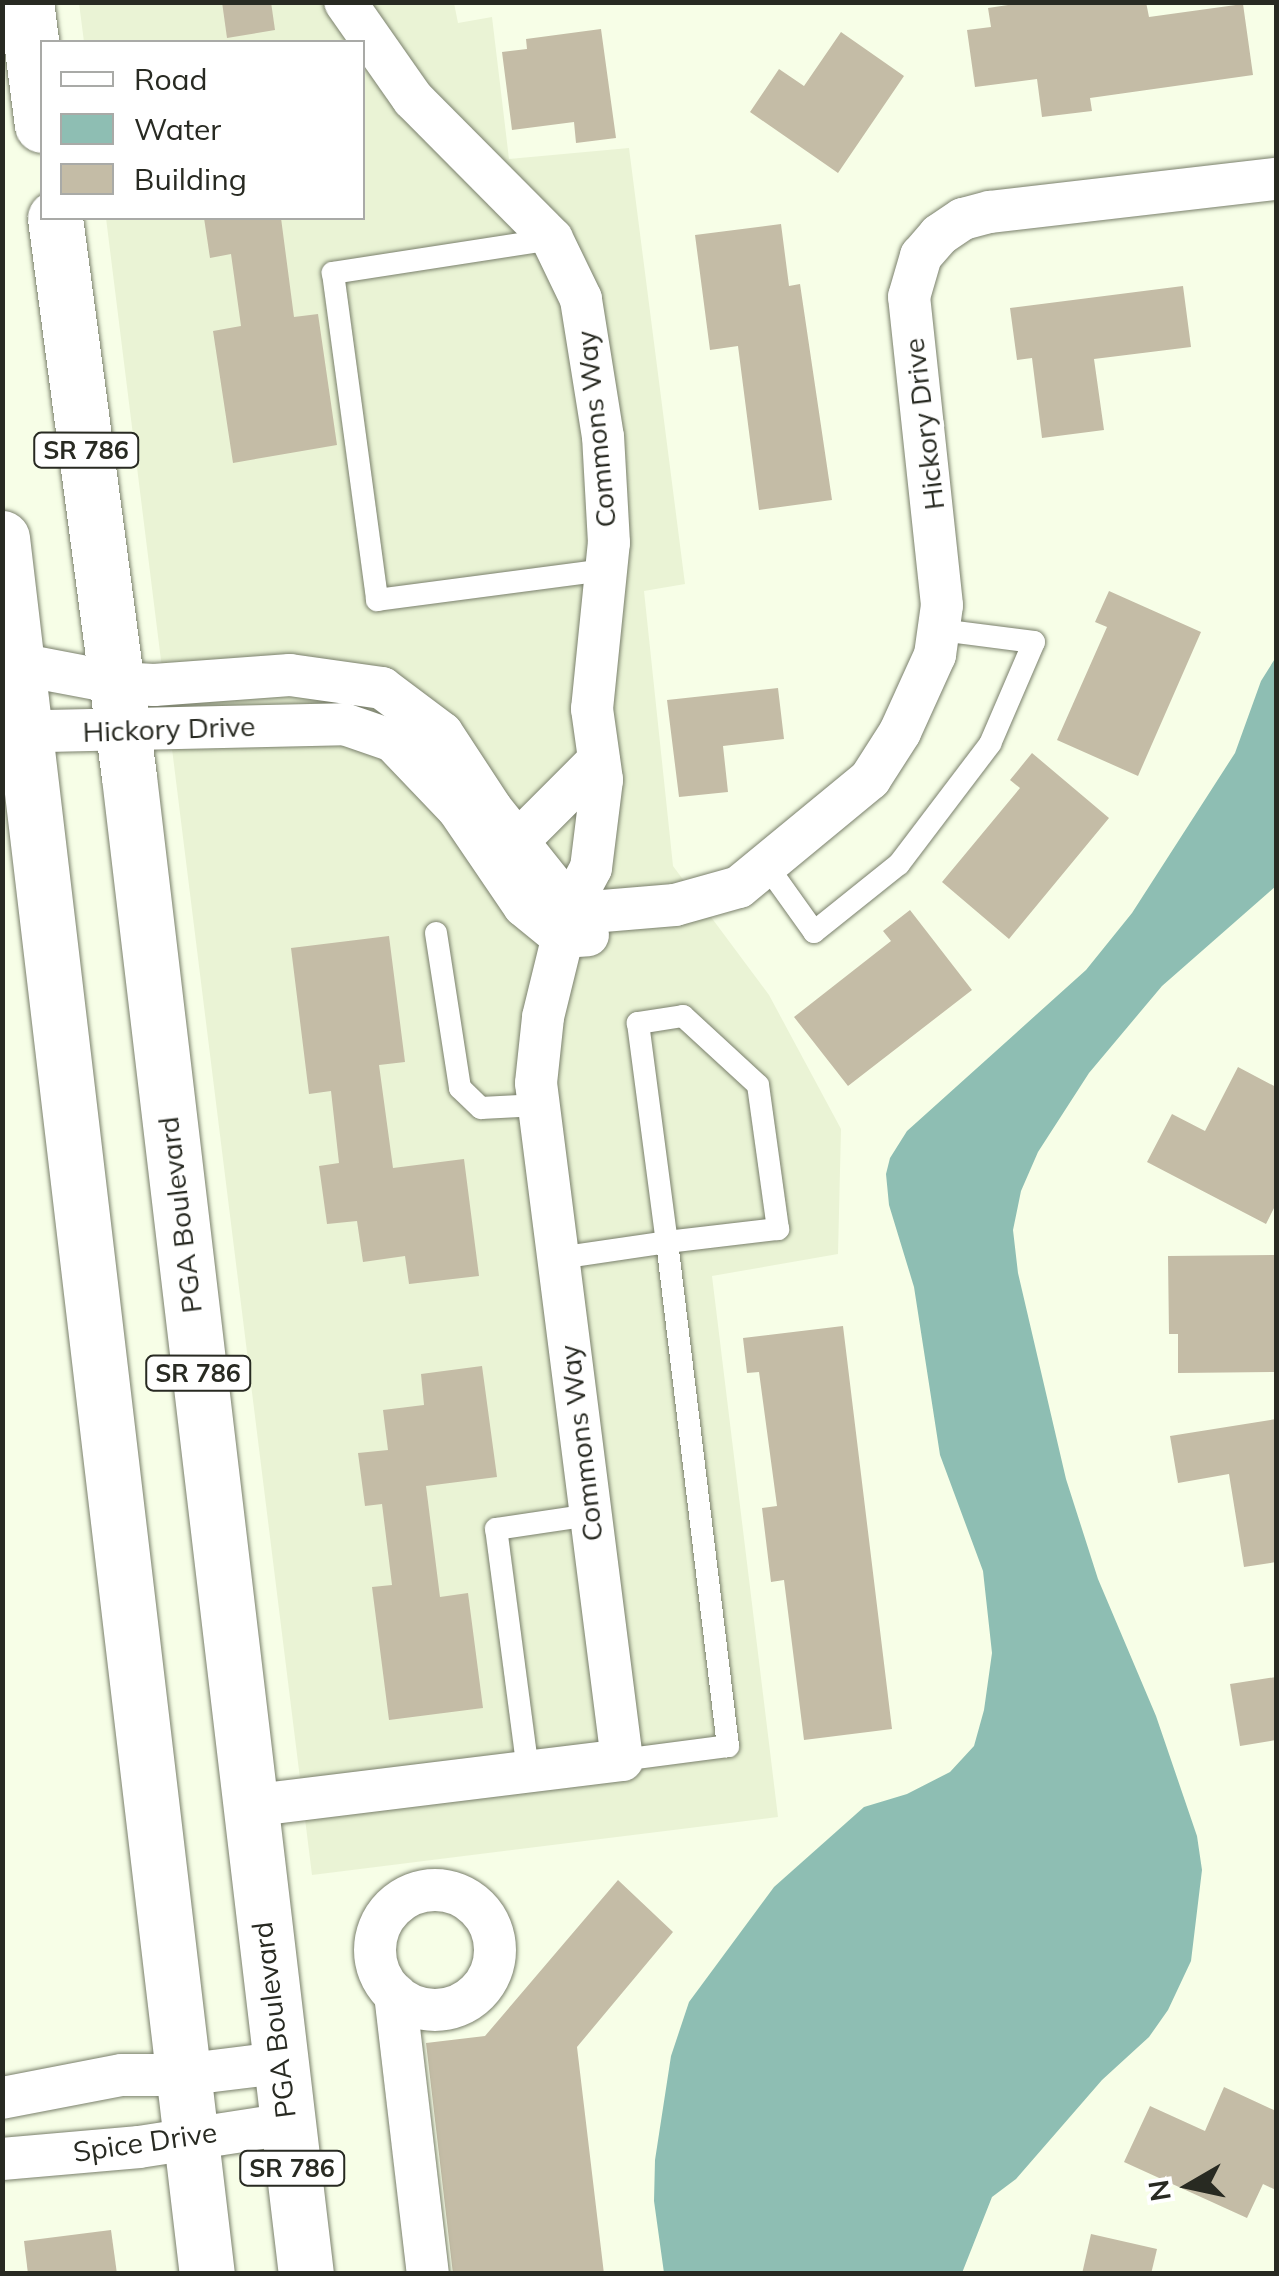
<!DOCTYPE html>
<style>
body{margin:0}
#map{position:relative;width:1279px;height:2276px;overflow:hidden;background:#f7fee7;font-family:Mulish,sans-serif}
div>[style]{position:absolute}
.built>*{inset:0;background:#eaf3d5}
.water>*{inset:0;background:#8ebeb3}
.building>*{inset:0;background:#c4bca6}
.roads{filter:drop-shadow(0 0 2px #7a806c) drop-shadow(0 0 2px #7a806c)}
.service>*{height:22px;margin:-11px;padding:0 11px;transform-origin:11px;border-radius:11px;background:#fff}
.minor>*{height:42px;margin:-21px;padding:0 21px;transform-origin:21px;border-radius:21px;background:#fff}
.minor>.ring{margin:-21px;padding:0;box-sizing:content-box;background:none;border:42px solid #fff;border-radius:50%}
.primary>*{height:55px;margin:-27.5px;padding:0 27.5px;transform-origin:27.5px;border-radius:27.5px;background:#fff}
span{translate:-50% -50%;white-space:nowrap;text-align:center;line-height:1.15;-webkit-text-stroke:8px #fff;paint-order:stroke}
.shield-label span{padding:2px 8px;background:#fff;border:2px solid;border-radius:8px;-webkit-text-stroke-width:0}
.shield-label{font-size:25px;color:#282a22;font-weight:700}
.street-label{font-size:28px;color:#282a22}
.frame{position:absolute;inset:0;border:5px solid #282a22;pointer-events:none}
.legend{position:absolute;left:40px;top:40px;width:325px;height:180px;box-sizing:border-box;background:#fff;border:2px solid #a9aaa7;margin:0;padding:12px 18px;list-style:none;font-size:30px;color:#282a22}
.legend li{display:flex;align-items:center;gap:20px;height:50px}
.legend b{width:50px;border:2px solid #a9aaa7}
.north{position:absolute;left:1139px;top:2136px;width:100px;height:100px;-webkit-text-stroke:8px #fff;paint-order:stroke;rotate:261deg;font-size:28px;font-weight:700;line-height:40px;text-align:center;color:#282a22}
.north::after{content:'';display:block;margin:auto;width:35px;height:45px;background:#282a22;clip-path:polygon(50% 0,100% 100%,50% 72%,0 100%)}
</style>
<div id="map">
<div class="built">
<i style="clip-path:polygon(79px 3px,454px 3px,458px 23px,492px 17px,509px 159px,629px 148px,685px 584px,644px 591px,673px 866px,769px 995px,841px 1129px,838px 1254px,712px 1276px,778px 1817px,312px 1875px,106px 218px,362px 218px,362px 42px,84px 42px)"></i>
</div>
<div class="water">
<i style="clip-path:polygon(1276px 657px,1276px 886px,1162px 986px,1089px 1073px,1038px 1152px,1021px 1191px,1013px 1230px,1018px 1273px,1066px 1479px,1098px 1579px,1156px 1716px,1197px 1836px,1202px 1870px,1191px 1961px,1168px 2010px,1149px 2037px,1102px 2080px,1016px 2179px,992px 2197px,962px 2273px,664px 2273px,654px 2201px,655px 2160px,671px 2056px,689px 2002px,774px 1887px,864px 1807px,907px 1794px,950px 1772px,974px 1746px,984px 1710px,992px 1653px,983px 1571px,940px 1455px,914px 1287px,889px 1205px,886px 1174px,890px 1158px,907px 1131px,1086px 970px,1132px 913px,1235px 753px,1261px 681px)"></i>
</div>
<div class="building">
<i style="clip-path:polygon(222px 2px,271px 2px,275px 30px,227px 38px)"></i>
<i style="clip-path:polygon(1029px 2px,1146px 2px,1149px 17px,1243px 4px,1253px 75px,1090px 98px,1092px 111px,1042px 117px,1037px 79px,975px 87px,967px 30px,991px 27px,988px 8px)"></i>
<i style="clip-path:polygon(601px 29px,616px 138px,576px 143px,574px 122px,512px 130px,502px 52px,527px 49px,526px 39px)"></i>
<i style="clip-path:polygon(841px 32px,904px 76px,838px 173px,750px 112px,779px 69px,804px 86px)"></i>
<i style="clip-path:polygon(204px 218px,281px 218px,294px 317px,318px 314px,337px 445px,233px 463px,213px 331px,241px 326px,231px 254px,210px 258px)"></i>
<i style="clip-path:polygon(781px 224px,789px 286px,800px 284px,832px 500px,759px 510px,738px 346px,710px 350px,695px 235px)"></i>
<i style="clip-path:polygon(1183px 286px,1191px 347px,1094px 359px,1104px 430px,1042px 438px,1032px 358px,1017px 360px,1010px 308px)"></i>
<i style="clip-path:polygon(1109px 591px,1201px 632px,1138px 776px,1057px 740px,1107px 627px,1095px 622px)"></i>
<i style="clip-path:polygon(778px 688px,784px 739px,723px 746px,728px 792px,679px 797px,667px 700px)"></i>
<i style="clip-path:polygon(1032px 753px,1109px 818px,1009px 939px,942px 882px,1020px 788px,1010px 780px)"></i>
<i style="clip-path:polygon(910px 910px,972px 990px,848px 1086px,794px 1017px,891px 941px,883px 931px)"></i>
<i style="clip-path:polygon(389px 936px,405px 1062px,379px 1065px,393px 1168px,464px 1159px,479px 1276px,409px 1284px,405px 1256px,363px 1262px,357px 1221px,327px 1224px,319px 1166px,339px 1163px,331px 1091px,309px 1094px,291px 948px)"></i>
<i style="clip-path:polygon(1238px 1067px,1276px 1087px,1276px 1204px,1266px 1224px,1147px 1162px,1172px 1114px,1205px 1131px)"></i>
<i style="clip-path:polygon(1276px 1255px,1276px 1372px,1178px 1373px,1178px 1334px,1169px 1334px,1168px 1256px)"></i>
<i style="clip-path:polygon(843px 1326px,892px 1729px,804px 1740px,784px 1580px,771px 1582px,762px 1508px,777px 1506px,759px 1372px,747px 1373px,743px 1338px)"></i>
<i style="clip-path:polygon(482px 1366px,497px 1477px,426px 1486px,440px 1597px,468px 1593px,483px 1708px,389px 1720px,372px 1587px,392px 1585px,382px 1504px,365px 1506px,358px 1453px,388px 1450px,383px 1410px,424px 1405px,421px 1374px)"></i>
<i style="clip-path:polygon(1276px 1419px,1276px 1562px,1244px 1567px,1229px 1474px,1178px 1483px,1170px 1436px)"></i>
<i style="clip-path:polygon(1276px 1677px,1276px 1740px,1240px 1746px,1230px 1684px)"></i>
<i style="clip-path:polygon(618px 1880px,673px 1932px,577px 2047px,604px 2274px,453px 2274px,426px 2043px,485px 2036px)"></i>
<i style="clip-path:polygon(1224px 2087px,1276px 2111px,1276px 2190px,1263px 2184px,1247px 2218px,1124px 2162px,1150px 2106px,1205px 2131px)"></i>
<i style="clip-path:polygon(111px 2230px,117px 2274px,28px 2274px,24px 2241px)"></i>
<i style="clip-path:polygon(1091px 2234px,1157px 2249px,1151px 2274px,1082px 2274px)"></i>
</div>
<div class="roads">
<div class="service">
<i style="left:552px;top:239px;width:222px;rotate:171.2deg"></i>
<i style="left:333px;top:273px;width:330px;rotate:82.3deg"></i>
<i style="left:377px;top:600px;width:231px;rotate:-7.5deg"></i>
<i style="left:767px;top:866px;width:81px;rotate:54.5deg"></i>
<i style="left:814px;top:932px;width:109px;rotate:-38.7deg"></i>
<i style="left:899px;top:864px;width:151px;rotate:-52.8deg"></i>
<i style="left:990px;top:744px;width:111px;rotate:-66.7deg"></i>
<i style="left:1034px;top:642px;width:95px;rotate:-172.7deg"></i>
<i style="left:436px;top:933px;width:157px;rotate:81.2deg"></i>
<i style="left:460px;top:1088px;width:29px;rotate:44deg"></i>
<i style="left:481px;top:1108px;width:58px;rotate:-3deg"></i>
<i style="left:559px;top:1258px;width:109px;rotate:-8.4deg"></i>
<i style="left:667px;top:1242px;width:112px;rotate:-6.7deg"></i>
<i style="left:778px;top:1229px;width:145px;rotate:-97.9deg"></i>
<i style="left:758px;top:1085px;width:102px;rotate:-137.4deg"></i>
<i style="left:683px;top:1016px;width:46px;rotate:171.2deg"></i>
<i style="left:638px;top:1023px;width:221px;rotate:82.5deg"></i>
<i style="left:667px;top:1242px;width:508px;rotate:83.1deg"></i>
<i style="left:728px;top:1746px;width:107px;rotate:172.5deg"></i>
<i style="left:528px;top:1771px;width:244px;rotate:-97.5deg"></i>
<i style="left:496px;top:1529px;width:95px;rotate:-8.5deg"></i>
</div>
<div class="minor">
<i style="left:2px;top:661px;width:117px;rotate:10.8deg"></i>
<i style="left:117px;top:683px;width:37px;rotate:3deg"></i>
<i style="left:154px;top:685px;width:136px;rotate:-4.2deg"></i>
<i style="left:290px;top:675px;width:93px;rotate:8deg"></i>
<i style="left:382px;top:688px;width:75px;rotate:36.9deg"></i>
<i style="left:442px;top:733px;width:90px;rotate:56.8deg"></i>
<i style="left:491px;top:808px;width:127px;rotate:51.4deg"></i>
<i style="left:570px;top:907px;width:22px;rotate:13deg"></i>
<i style="left:591px;top:912px;width:84px;rotate:-4.8deg"></i>
<i style="left:675px;top:905px;width:66px;rotate:-15.7deg"></i>
<i style="left:739px;top:887px;width:170px;rotate:-39.5deg"></i>
<i style="left:870px;top:779px;width:56px;rotate:-57.4deg"></i>
<i style="left:900px;top:732px;width:85px;rotate:-65.6deg"></i>
<i style="left:935px;top:655px;width:50px;rotate:-82deg"></i>
<i style="left:942px;top:605px;width:310px;rotate:-96.1deg"></i>
<i style="left:909px;top:297px;width:43px;rotate:-73.7deg"></i>
<i style="left:921px;top:256px;width:28px;rotate:-49deg"></i>
<i style="left:939px;top:235px;width:29px;rotate:-34deg"></i>
<i style="left:963px;top:219px;width:28px;rotate:-15deg"></i>
<i style="left:990px;top:212px;width:288px;rotate:-6.6deg"></i>
<i style="left:2px;top:732px;width:342px;rotate:-1.3deg"></i>
<i style="left:344px;top:724px;width:52px;rotate:19.1deg"></i>
<i style="left:393px;top:741px;width:94px;rotate:46.3deg"></i>
<i style="left:458px;top:809px;width:117px;rotate:55.8deg"></i>
<i style="left:524px;top:906px;width:49px;rotate:39.2deg"></i>
<i style="left:562px;top:937px;width:26px;rotate:-4deg"></i>
<i style="left:497px;top:862px;width:144px;rotate:-45deg"></i>
<i style="left:248px;top:1806px;width:377px;rotate:-7deg"></i>
<i style="left:622px;top:1760px;width:682px;rotate:-97.24deg"></i>
<i style="left:536px;top:1083px;width:66px;rotate:-83.9deg"></i>
<i style="left:543px;top:1017px;width:113px;rotate:-76.2deg"></i>
<i style="left:570px;top:907px;width:44px;rotate:-61.7deg"></i>
<i style="left:591px;top:868px;width:89px;rotate:-82.9deg"></i>
<i style="left:602px;top:780px;width:72px;rotate:-98deg"></i>
<i style="left:592px;top:709px;width:167px;rotate:-84.2deg"></i>
<i style="left:609px;top:543px;width:106px;rotate:-93.2deg"></i>
<i style="left:603px;top:437px;width:140px;rotate:-99.1deg"></i>
<i style="left:581px;top:299px;width:67px;rotate:-115.8deg"></i>
<i style="left:552px;top:239px;width:197px;rotate:-134.8deg"></i>
<i style="left:413px;top:99px;width:118px;rotate:-125deg"></i>
<i class="ring" style="left:375px;top:1890px;width:78px;height:78px"></i>
<i style="left:395px;top:1994px;width:282px;rotate:83.3deg"></i>
<i style="left:2px;top:2098px;width:122px;rotate:-10.9deg"></i>
<i style="left:122px;top:2075px;width:59px"></i>
<i style="left:181px;top:2075px;width:99px;rotate:-7deg"></i>
<i style="left:2px;top:2159px;width:138px;rotate:-5deg"></i>
<i style="left:139px;top:2147px;width:150px;rotate:-8.8deg"></i>
</div>
<div class="primary">
<i style="left:26px;top:2px;width:124px;rotate:82.6deg"></i>
<i style="left:55px;top:218px;width:564px;rotate:82.46deg"></i>
<i style="left:129px;top:777px;width:1507px;rotate:83.26deg"></i>
<i style="left:2px;top:538px;width:1748px;rotate:83.27deg"></i>
</div>
</div>
<div class="shield-label">
<span style="left:86px;top:450px">SR 786</span>
<span style="left:198px;top:1373px">SR 786</span>
<span style="left:292px;top:2168px">SR 786</span>
</div>
<div class="street-label">
<span style="left:924px;top:424px;rotate:-97deg">Hickory Drive</span>
<span style="left:596px;top:429px;rotate:-96deg">Commons Way</span>
<span style="left:169px;top:729px;rotate:-2deg">Hickory Drive</span>
<span style="left:180px;top:1215px;rotate:-97deg">PGA Boulevard</span>
<span style="left:581px;top:1443px;rotate:-97deg">Commons Way</span>
<span style="left:274px;top:2020px;rotate:-97deg">PGA Boulevard</span>
<span style="left:145px;top:2142px;rotate:-8deg">Spice Drive</span>
</div>
<div class="frame"></div>
<ul class="legend">
<li><b style="height:12px;background:#fff"></b>Road</li>
<li><b style="height:28px;background:#8ebeb3"></b>Water</li>
<li><b style="height:28px;background:#c4bca6"></b>Building</li>
</ul>
<div class="north">N</div>
</div>
